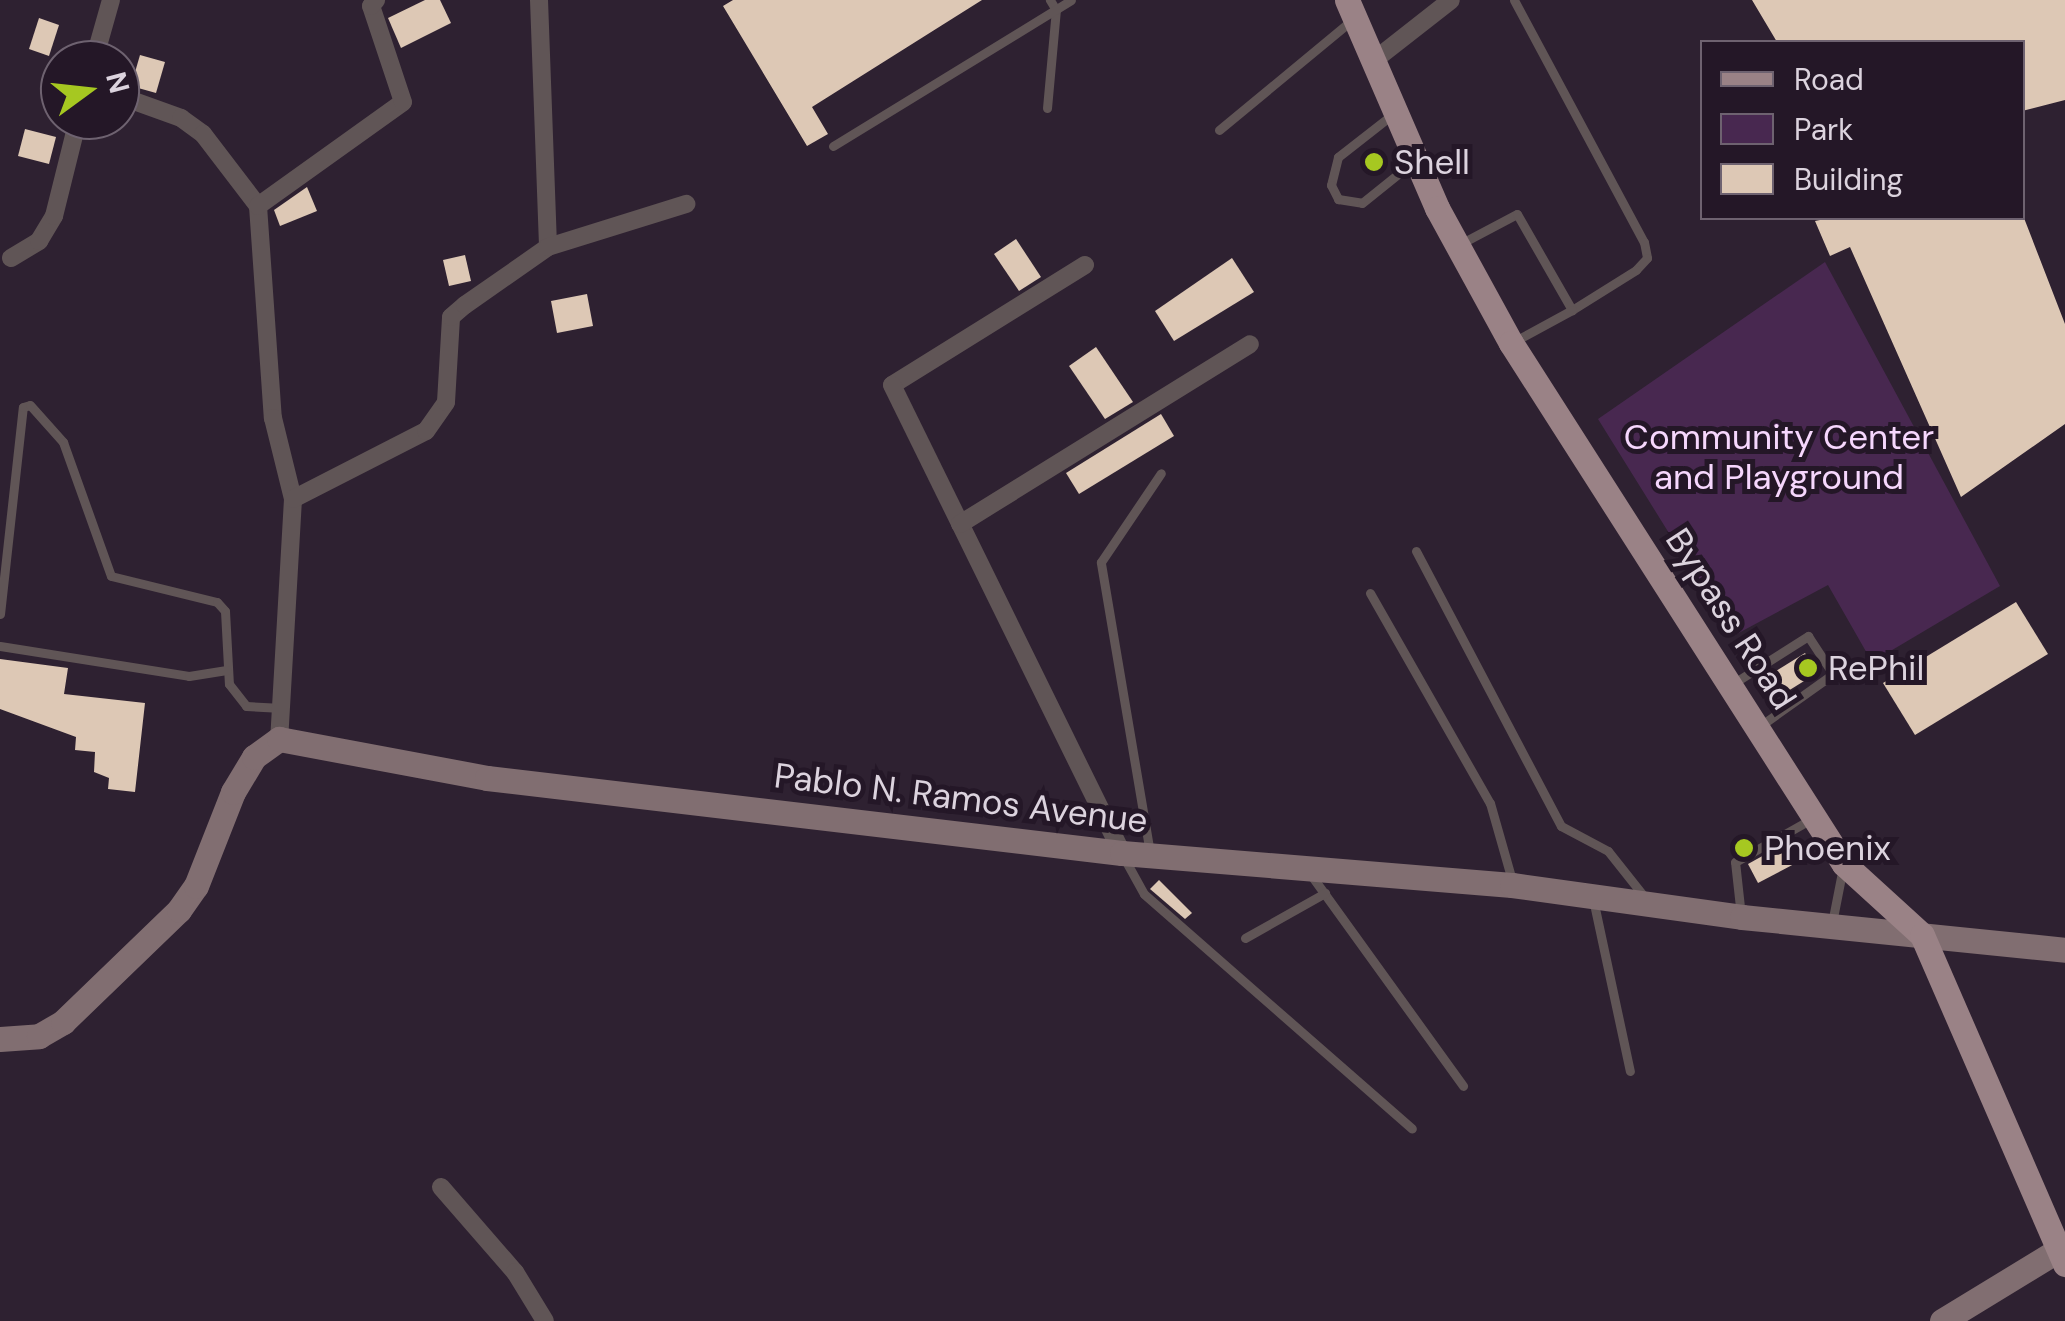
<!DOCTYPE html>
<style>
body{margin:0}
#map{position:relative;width:2065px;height:1321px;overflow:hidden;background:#2e2131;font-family:"DM Sans",sans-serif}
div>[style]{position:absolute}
.green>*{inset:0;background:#482850}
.building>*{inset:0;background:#ddc8b5}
.lane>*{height:9px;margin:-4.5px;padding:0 4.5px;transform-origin:4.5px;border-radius:4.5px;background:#605556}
.street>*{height:18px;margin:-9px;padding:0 9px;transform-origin:9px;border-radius:9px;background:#605556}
.secondary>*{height:25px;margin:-12.5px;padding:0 12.5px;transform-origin:12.5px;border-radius:12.5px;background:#816e71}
.primary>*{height:25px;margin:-12.5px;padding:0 12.5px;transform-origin:12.5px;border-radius:12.5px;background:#9a8286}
.dots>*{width:28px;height:28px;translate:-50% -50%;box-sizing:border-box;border:5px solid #241727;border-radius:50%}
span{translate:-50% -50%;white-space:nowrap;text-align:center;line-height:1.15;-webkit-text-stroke:10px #241727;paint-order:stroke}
.poi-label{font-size:35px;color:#dcd3de}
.left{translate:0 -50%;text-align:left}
.park-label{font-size:35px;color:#f6d7fd}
.street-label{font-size:35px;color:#dcd3de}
.legend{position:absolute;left:1700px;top:40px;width:325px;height:180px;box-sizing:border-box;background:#241727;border:2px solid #6e6270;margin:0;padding:12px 18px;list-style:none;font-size:30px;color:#dcd3de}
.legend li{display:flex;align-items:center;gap:20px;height:50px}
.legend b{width:50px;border:2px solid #6e6270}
.north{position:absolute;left:40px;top:40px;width:100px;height:100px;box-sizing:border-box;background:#241727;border:2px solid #6e6270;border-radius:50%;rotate:75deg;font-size:28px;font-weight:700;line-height:40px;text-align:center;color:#dcd3de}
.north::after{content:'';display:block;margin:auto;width:35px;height:45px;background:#a6c821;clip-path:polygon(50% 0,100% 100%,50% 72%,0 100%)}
</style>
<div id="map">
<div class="green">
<i style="clip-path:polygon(1825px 262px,2000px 586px,1872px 662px,1828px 585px,1733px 636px,1598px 419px)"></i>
</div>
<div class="building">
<i style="clip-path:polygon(425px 0,440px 0,451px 23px,401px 48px,388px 18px)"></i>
<i style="clip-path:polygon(733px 0,982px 0,812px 107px,828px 134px,807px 146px,723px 6px)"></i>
<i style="clip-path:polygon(1752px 0,2065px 0,2065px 100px,2022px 111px,2022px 42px,1777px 42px)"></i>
<i style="clip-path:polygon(39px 18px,59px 25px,49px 56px,29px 49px)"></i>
<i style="clip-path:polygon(140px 55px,165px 62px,156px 93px,131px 86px)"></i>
<i style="clip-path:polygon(25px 129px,56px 137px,49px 164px,18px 156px)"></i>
<i style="clip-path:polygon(307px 187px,317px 211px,280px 226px,274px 210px)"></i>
<i style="clip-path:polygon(1830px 218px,2024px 218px,2065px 324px,2065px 424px,1961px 497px,1850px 247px,1830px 256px,1815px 221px)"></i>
<i style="clip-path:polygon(1016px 239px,1041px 277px,1019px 291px,994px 254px)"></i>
<i style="clip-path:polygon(465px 255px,471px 281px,449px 286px,443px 260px)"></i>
<i style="clip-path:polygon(1232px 258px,1254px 292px,1174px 341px,1155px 311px)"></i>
<i style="clip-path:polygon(587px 294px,593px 326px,557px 333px,551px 301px)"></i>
<i style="clip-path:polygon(1096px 347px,1133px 402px,1105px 419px,1069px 366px)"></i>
<i style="clip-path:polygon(1161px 414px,1174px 436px,1079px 494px,1066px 473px)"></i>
<i style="clip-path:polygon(2016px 602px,2048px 654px,1915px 735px,1883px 683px)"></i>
<i style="clip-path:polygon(1805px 653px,1817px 673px,1780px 696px,1768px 676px)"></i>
<i style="clip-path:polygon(0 659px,68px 668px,64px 694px,145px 703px,135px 792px,108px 789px,109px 778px,94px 772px,95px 752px,75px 750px,76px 737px,0 709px)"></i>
<i style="clip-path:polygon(1786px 843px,1796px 863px,1758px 883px,1748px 864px)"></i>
<i style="clip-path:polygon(1159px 880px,1192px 913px,1185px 919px,1150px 889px)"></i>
</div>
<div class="lane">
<i style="left:1514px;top:0;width:275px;rotate:61.8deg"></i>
<i style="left:1644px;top:242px;width:16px;rotate:79deg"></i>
<i style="left:1647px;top:258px;width:16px;rotate:133deg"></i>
<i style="left:1636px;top:270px;width:75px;rotate:148deg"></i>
<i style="left:1047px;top:108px;width:98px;rotate:-84.8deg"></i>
<i style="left:1056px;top:10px;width:12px;rotate:-121deg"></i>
<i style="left:1393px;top:114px;width:70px;rotate:142deg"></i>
<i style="left:1338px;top:157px;width:29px;rotate:104deg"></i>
<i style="left:1331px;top:185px;width:16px;rotate:63deg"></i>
<i style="left:1338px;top:199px;width:24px;rotate:9deg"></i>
<i style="left:1362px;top:203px;width:65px;rotate:-38.8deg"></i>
<i style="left:1219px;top:130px;width:173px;rotate:-39.6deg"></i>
<i style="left:833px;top:146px;width:279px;rotate:-31.5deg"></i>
<i style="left:1462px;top:243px;width:62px;rotate:-27.8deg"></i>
<i style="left:1517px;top:214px;width:111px;rotate:60.2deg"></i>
<i style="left:1572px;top:310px;width:67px;rotate:151.5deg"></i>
<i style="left:1416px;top:551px;width:311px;rotate:62.2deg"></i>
<i style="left:1561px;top:826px;width:53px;rotate:28deg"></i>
<i style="left:1608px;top:851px;width:61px;rotate:51.6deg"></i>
<i style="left:1370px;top:593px;width:242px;rotate:60.3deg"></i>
<i style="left:1490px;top:803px;width:80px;rotate:74.1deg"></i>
<i style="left:0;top:614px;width:208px;rotate:-83.7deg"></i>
<i style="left:23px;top:407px;width:7px;rotate:-16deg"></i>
<i style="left:30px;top:405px;width:50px;rotate:48.3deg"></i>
<i style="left:63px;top:442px;width:142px;rotate:70.3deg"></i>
<i style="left:111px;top:576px;width:109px;rotate:13.8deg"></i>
<i style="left:217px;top:602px;width:12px;rotate:48deg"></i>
<i style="left:225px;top:611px;width:73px;rotate:86.9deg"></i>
<i style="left:229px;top:684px;width:28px;rotate:52deg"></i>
<i style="left:246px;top:706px;width:36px;rotate:3deg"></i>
<i style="left:0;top:646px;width:191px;rotate:9deg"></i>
<i style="left:189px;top:676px;width:38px;rotate:-9deg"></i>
<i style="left:1734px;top:683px;width:88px;rotate:-32.4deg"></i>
<i style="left:1808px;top:636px;width:45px;rotate:56.7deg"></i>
<i style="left:1833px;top:674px;width:90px;rotate:144.5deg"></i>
<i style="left:1150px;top:853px;width:295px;rotate:-99.6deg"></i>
<i style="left:1101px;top:562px;width:107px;rotate:-56deg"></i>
<i style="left:1123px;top:856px;width:43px;rotate:61.1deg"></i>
<i style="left:1144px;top:894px;width:356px;rotate:41.2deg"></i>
<i style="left:1311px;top:875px;width:260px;rotate:54.2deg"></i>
<i style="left:1593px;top:899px;width:176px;rotate:77.9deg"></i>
<i style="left:1741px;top:916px;width:54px;rotate:-96.3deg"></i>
<i style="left:1735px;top:862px;width:90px;rotate:-29.4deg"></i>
<i style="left:1832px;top:923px;width:57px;rotate:-78.9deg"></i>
<i style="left:1245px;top:938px;width:92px;rotate:-29.4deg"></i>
</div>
<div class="street">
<i style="left:539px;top:0;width:247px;rotate:87.9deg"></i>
<i style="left:94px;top:60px;width:62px;rotate:-74.2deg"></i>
<i style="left:1372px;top:62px;width:100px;rotate:-38.1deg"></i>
<i style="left:120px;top:96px;width:65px;rotate:19.8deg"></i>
<i style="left:181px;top:118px;width:27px;rotate:36deg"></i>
<i style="left:203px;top:134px;width:91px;rotate:52.6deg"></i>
<i style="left:258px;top:206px;width:213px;rotate:86deg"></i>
<i style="left:273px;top:418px;width:83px;rotate:76.1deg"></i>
<i style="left:293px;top:499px;width:240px;rotate:93.3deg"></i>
<i style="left:258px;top:206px;width:178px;rotate:-35.6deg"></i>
<i style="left:403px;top:102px;width:101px;rotate:-108.4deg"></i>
<i style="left:371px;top:6px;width:8px;rotate:-50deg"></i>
<i style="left:11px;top:258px;width:33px;rotate:-31deg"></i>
<i style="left:39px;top:241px;width:29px;rotate:-59deg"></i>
<i style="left:54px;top:216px;width:99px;rotate:-76deg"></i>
<i style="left:1085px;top:265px;width:227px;rotate:148.1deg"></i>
<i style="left:892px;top:385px;width:521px;rotate:63.83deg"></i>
<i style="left:293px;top:499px;width:149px;rotate:-27.1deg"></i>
<i style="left:426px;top:431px;width:35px;rotate:-55deg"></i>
<i style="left:446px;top:402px;width:85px;rotate:-86.6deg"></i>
<i style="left:451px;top:317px;width:18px;rotate:-41deg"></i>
<i style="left:465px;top:305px;width:101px;rotate:-34.9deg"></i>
<i style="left:548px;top:247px;width:145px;rotate:-17.3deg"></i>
<i style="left:960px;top:524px;width:341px;rotate:-31.8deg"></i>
<i style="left:441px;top:1187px;width:113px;rotate:49deg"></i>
<i style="left:515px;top:1272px;width:57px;rotate:58.5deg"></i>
</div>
<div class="secondary">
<i style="left:0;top:1039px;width:39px;rotate:-4deg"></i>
<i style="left:39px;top:1036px;width:28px;rotate:-30deg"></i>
<i style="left:63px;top:1022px;width:161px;rotate:-44deg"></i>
<i style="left:179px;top:910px;width:29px;rotate:-55deg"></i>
<i style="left:196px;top:886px;width:101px;rotate:-68.5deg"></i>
<i style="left:233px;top:792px;width:41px;rotate:-59deg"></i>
<i style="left:254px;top:757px;width:31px;rotate:-36deg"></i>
<i style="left:279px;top:739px;width:212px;rotate:10.6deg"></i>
<i style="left:487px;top:778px;width:639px;rotate:6.74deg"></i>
<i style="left:1122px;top:853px;width:391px;rotate:4.7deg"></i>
<i style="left:1512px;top:885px;width:232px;rotate:7.9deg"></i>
<i style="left:1742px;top:917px;width:325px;rotate:5.8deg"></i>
<i style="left:1942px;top:1321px;width:144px;rotate:-31.4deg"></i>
</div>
<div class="primary">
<i style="left:1347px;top:0;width:227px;rotate:66.6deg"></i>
<i style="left:1437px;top:208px;width:154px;rotate:61.3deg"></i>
<i style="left:1511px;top:343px;width:618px;rotate:57.42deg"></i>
<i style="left:1844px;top:864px;width:105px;rotate:42.3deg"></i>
<i style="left:1922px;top:935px;width:359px;rotate:66.5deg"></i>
</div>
<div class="dots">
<i style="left:1374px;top:162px;background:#a6c821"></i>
<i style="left:1808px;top:668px;background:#a6c821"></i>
<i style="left:1744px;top:848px;background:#a6c821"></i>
</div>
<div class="poi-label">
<span class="left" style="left:1394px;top:162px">Shell</span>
<span class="left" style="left:1828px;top:668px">RePhil</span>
<span class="left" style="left:1764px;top:848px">Phoenix</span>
</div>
<div class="park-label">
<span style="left:1779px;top:457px">Community Center<br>and Playground</span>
</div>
<div class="street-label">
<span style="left:1731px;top:619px;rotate:57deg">Bypass Road</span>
<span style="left:961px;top:798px;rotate:7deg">Pablo N. Ramos Avenue</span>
</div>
<ul class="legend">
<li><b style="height:12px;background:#9a8286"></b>Road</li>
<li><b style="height:28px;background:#482850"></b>Park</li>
<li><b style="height:28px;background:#ddc8b5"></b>Building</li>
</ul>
<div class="north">N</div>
</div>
